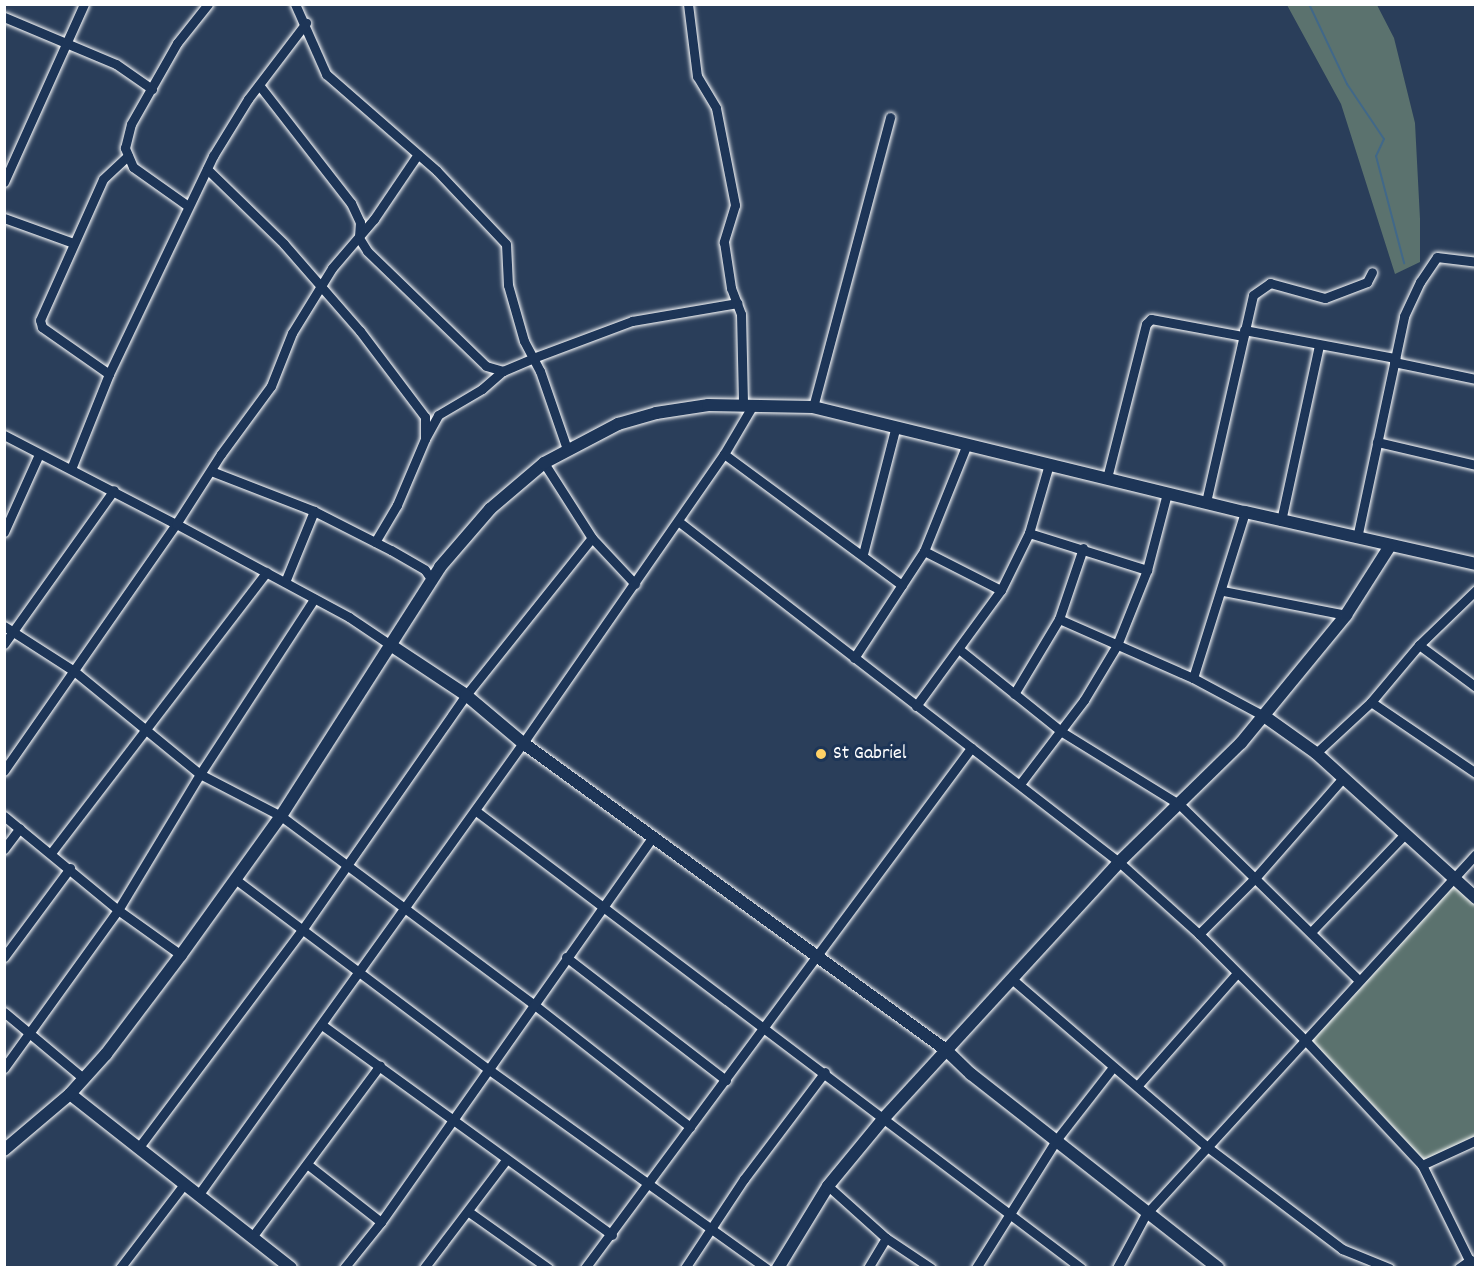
<!DOCTYPE html>
<style>
body{margin:0}
#map{position:relative;width:1480px;height:1272px;overflow:hidden;background:#2a3e5a;font-family:Dekko,sans-serif}
div>[style]{position:absolute}
.green>*{inset:0;background:#5b726e}
.stream>*{height:2px;margin:-1px;padding:0 1px;transform-origin:1px;border-radius:1px;background:#416889}
.roads{filter:drop-shadow(0 0 2px #fff) drop-shadow(0 0 2px #fff)}
.minor>*{height:9px;margin:-4.5px;padding:0 4.5px;transform-origin:4.5px;border-radius:4.5px;background:#1d3557}
.tertiary>*{height:12px;margin:-6px;padding:0 6px;transform-origin:6px;border-radius:6px;background:#1d3557}
.dots>*{width:16px;height:16px;translate:-50% -50%;box-sizing:border-box;border:3px solid #1d3557;border-radius:50%}
span{translate:-50% -50%;white-space:nowrap;text-align:center;line-height:1.15;-webkit-text-stroke:6px #1d3557;paint-order:stroke}
.poi-label{font-size:20px;color:#fff}
.left{translate:0 -50%;text-align:left}
.frame{position:absolute;inset:0;border:6px solid #fff;pointer-events:none}
</style>
<div id="map">
<div class="green">
<i style="clip-path:polygon(1287px 5px,1377px 5px,1394px 38px,1415px 123px,1420px 219px,1420px 262px,1395px 274px,1341px 104px)"></i>
<i style="clip-path:polygon(1453px 878px,1475px 897px,1475px 1140px,1423px 1164px,1306px 1038px)"></i>
</div>
<div class="stream">
<i style="left:1309px;top:4px;width:89px;rotate:64.6deg"></i>
<i style="left:1347px;top:84px;width:66px;rotate:56.1deg"></i>
<i style="left:1384px;top:139px;width:19px;rotate:115deg"></i>
<i style="left:1376px;top:156px;width:111px;rotate:75.3deg"></i>
</div>
<div class="roads">
<div class="minor">
<i style="left:295px;top:4px;width:77px;rotate:66.1deg"></i>
<i style="left:326px;top:74px;width:147px;rotate:41.1deg"></i>
<i style="left:437px;top:171px;width:100px;rotate:46.6deg"></i>
<i style="left:506px;top:244px;width:41px;rotate:87.2deg"></i>
<i style="left:508px;top:285px;width:58px;rotate:74.1deg"></i>
<i style="left:524px;top:341px;width:34px;rotate:62deg"></i>
<i style="left:540px;top:371px;width:83px;rotate:70.9deg"></i>
<i style="left:688px;top:4px;width:73px;rotate:82.9deg"></i>
<i style="left:697px;top:76px;width:37px;rotate:59deg"></i>
<i style="left:716px;top:108px;width:99px;rotate:78.9deg"></i>
<i style="left:735px;top:205px;width:39px;rotate:107deg"></i>
<i style="left:724px;top:242px;width:47px;rotate:81.3deg"></i>
<i style="left:731px;top:288px;width:28px;rotate:69deg"></i>
<i style="left:741px;top:314px;width:91px;rotate:88.7deg"></i>
<i style="left:4px;top:17px;width:121px;rotate:22.8deg"></i>
<i style="left:116px;top:64px;width:44px;rotate:34.8deg"></i>
<i style="left:259px;top:85px;width:150px;rotate:52.1deg"></i>
<i style="left:351px;top:203px;width:21px;rotate:65deg"></i>
<i style="left:360px;top:222px;width:16px;rotate:94deg"></i>
<i style="left:359px;top:238px;width:15px;rotate:58deg"></i>
<i style="left:367px;top:251px;width:165px;rotate:44deg"></i>
<i style="left:486px;top:366px;width:18px;rotate:16deg"></i>
<i style="left:207px;top:169px;width:107px;rotate:44.2deg"></i>
<i style="left:284px;top:244px;width:116px;rotate:48.9deg"></i>
<i style="left:360px;top:331px;width:108px;rotate:52.9deg"></i>
<i style="left:425px;top:417px;width:22px;rotate:90deg"></i>
<i style="left:425px;top:439px;width:72px;rotate:113deg"></i>
<i style="left:397px;top:505px;width:43px;rotate:120.7deg"></i>
<i style="left:4px;top:182px;width:195px;rotate:-65.8deg"></i>
<i style="left:188px;top:206px;width:67px;rotate:-144.7deg"></i>
<i style="left:133px;top:167px;width:21px;rotate:-113deg"></i>
<i style="left:125px;top:148px;width:25px;rotate:-76deg"></i>
<i style="left:131px;top:124px;width:93px;rotate:-60.4deg"></i>
<i style="left:177px;top:43px;width:50px;rotate:-51.5deg"></i>
<i style="left:4px;top:218px;width:73px;rotate:19.9deg"></i>
<i style="left:1244px;top:330px;width:154px;rotate:10.5deg"></i>
<i style="left:1394px;top:362px;width:84px;rotate:11.7deg"></i>
<i style="left:109px;top:374px;width:82px;rotate:-145deg"></i>
<i style="left:42px;top:327px;width:7px;rotate:-106deg"></i>
<i style="left:40px;top:320px;width:154px;rotate:-65.9deg"></i>
<i style="left:103px;top:179px;width:34px;rotate:-43deg"></i>
<i style="left:813px;top:407px;width:300px;rotate:-75.1deg"></i>
<i style="left:4px;top:435px;width:194px;rotate:27.4deg"></i>
<i style="left:176px;top:524px;width:301px;rotate:124.9deg"></i>
<i style="left:426px;top:437px;width:25px;rotate:-61deg"></i>
<i style="left:438px;top:415px;width:51px;rotate:-30.6deg"></i>
<i style="left:482px;top:389px;width:28px;rotate:-41deg"></i>
<i style="left:503px;top:371px;width:33px;rotate:-23deg"></i>
<i style="left:533px;top:358px;width:106px;rotate:-20.5deg"></i>
<i style="left:632px;top:321px;width:107px;rotate:-9.7deg"></i>
<i style="left:1377px;top:442px;width:102px;rotate:13.1deg"></i>
<i style="left:724px;top:454px;width:221px;rotate:36.4deg"></i>
<i style="left:544px;top:463px;width:89px;rotate:57.4deg"></i>
<i style="left:592px;top:538px;width:63px;rotate:46.9deg"></i>
<i style="left:71px;top:469px;width:102px;rotate:-68.2deg"></i>
<i style="left:109px;top:374px;width:242px;rotate:-64.5deg"></i>
<i style="left:213px;top:156px;width:67px;rotate:-58.4deg"></i>
<i style="left:248px;top:99px;width:96px;rotate:-52.7deg"></i>
<i style="left:211px;top:471px;width:110px;rotate:21.2deg"></i>
<i style="left:1107px;top:478px;width:159px;rotate:-75.8deg"></i>
<i style="left:1146px;top:324px;width:7px;rotate:-45deg"></i>
<i style="left:1151px;top:319px;width:94px;rotate:10.5deg"></i>
<i style="left:1206px;top:502px;width:212px;rotate:-77.2deg"></i>
<i style="left:1253px;top:295px;width:21px;rotate:-35deg"></i>
<i style="left:1270px;top:283px;width:57px;rotate:15.3deg"></i>
<i style="left:1325px;top:298px;width:45px;rotate:-20.9deg"></i>
<i style="left:1367px;top:282px;width:11px;rotate:-63deg"></i>
<i style="left:678px;top:521px;width:557px;rotate:37.71deg"></i>
<i style="left:1119px;top:862px;width:108px;rotate:42deg"></i>
<i style="left:1199px;top:934px;width:150px;rotate:45deg"></i>
<i style="left:1305px;top:1040px;width:171px;rotate:46.9deg"></i>
<i style="left:1422px;top:1165px;width:115px;rotate:63.7deg"></i>
<i style="left:1281px;top:521px;width:180px;rotate:-77.8deg"></i>
<i style="left:4px;top:532px;width:85px;rotate:-65.8deg"></i>
<i style="left:1029px;top:533px;width:124px;rotate:17.4deg"></i>
<i style="left:1357px;top:538px;width:227px;rotate:-78deg"></i>
<i style="left:1404px;top:316px;width:38px;rotate:-65deg"></i>
<i style="left:1420px;top:282px;width:30px;rotate:-56deg"></i>
<i style="left:1437px;top:257px;width:39px;rotate:7deg"></i>
<i style="left:924px;top:551px;width:86px;rotate:26.9deg"></i>
<i style="left:863px;top:554px;width:129px;rotate:-75.6deg"></i>
<i style="left:285px;top:582px;width:77px;rotate:-67.8deg"></i>
<i style="left:314px;top:511px;width:86px;rotate:26.9deg"></i>
<i style="left:391px;top:550px;width:39px;rotate:30deg"></i>
<i style="left:425px;top:570px;width:12px;rotate:55deg"></i>
<i style="left:1223px;top:591px;width:125px;rotate:11deg"></i>
<i style="left:1059px;top:619px;width:146px;rotate:23.8deg"></i>
<i style="left:1193px;top:678px;width:81px;rotate:28.2deg"></i>
<i style="left:4px;top:626px;width:83px;rotate:32.7deg"></i>
<i style="left:74px;top:671px;width:163px;rotate:39.3deg"></i>
<i style="left:200px;top:774px;width:91px;rotate:27.4deg"></i>
<i style="left:281px;top:816px;width:313px;rotate:36.7deg"></i>
<i style="left:532px;top:1003px;width:201px;rotate:38.1deg"></i>
<i style="left:4px;top:644px;width:189px;rotate:-54.5deg"></i>
<i style="left:1419px;top:645px;width:71px;rotate:36.4deg"></i>
<i style="left:392px;top:646px;width:52px;rotate:-146deg"></i>
<i style="left:349px;top:617px;width:196px;rotate:-151.7deg"></i>
<i style="left:176px;top:524px;width:83px;rotate:-57.3deg"></i>
<i style="left:221px;top:454px;width:84px;rotate:-53.7deg"></i>
<i style="left:271px;top:386px;width:57px;rotate:-68.4deg"></i>
<i style="left:292px;top:333px;width:76px;rotate:-58.4deg"></i>
<i style="left:332px;top:268px;width:65px;rotate:-49.4deg"></i>
<i style="left:374px;top:219px;width:78px;rotate:-55.9deg"></i>
<i style="left:960px;top:650px;width:131px;rotate:38.8deg"></i>
<i style="left:1062px;top:732px;width:139px;rotate:31.7deg"></i>
<i style="left:1180px;top:805px;width:250px;rotate:44.4deg"></i>
<i style="left:854px;top:658px;width:128px;rotate:-56.8deg"></i>
<i style="left:924px;top:551px;width:115px;rotate:-68.1deg"></i>
<i style="left:1193px;top:678px;width:174px;rotate:-72.6deg"></i>
<i style="left:1014px;top:694px;width:87px;rotate:-59deg"></i>
<i style="left:1059px;top:619px;width:75px;rotate:-71.3deg"></i>
<i style="left:1371px;top:702px;width:127px;rotate:34.1deg"></i>
<i style="left:916px;top:706px;width:144px;rotate:-53.8deg"></i>
<i style="left:1001px;top:590px;width:64px;rotate:-63.8deg"></i>
<i style="left:1029px;top:533px;width:72px;rotate:-73.8deg"></i>
<i style="left:1316px;top:753px;width:75px;rotate:-42.8deg"></i>
<i style="left:1371px;top:702px;width:75px;rotate:-49.9deg"></i>
<i style="left:1419px;top:645px;width:79px;rotate:-44deg"></i>
<i style="left:1020px;top:784px;width:106px;rotate:-52.7deg"></i>
<i style="left:1084px;top:700px;width:64px;rotate:-59deg"></i>
<i style="left:1117px;top:645px;width:81px;rotate:-68.2deg"></i>
<i style="left:1147px;top:570px;width:80px;rotate:-75.4deg"></i>
<i style="left:476px;top:811px;width:758px;rotate:37.07deg"></i>
<i style="left:4px;top:816px;width:148px;rotate:39.5deg"></i>
<i style="left:118px;top:910px;width:77px;rotate:35.5deg"></i>
<i style="left:4px;top:849px;width:26px;rotate:-53deg"></i>
<i style="left:51px;top:853px;width:354px;rotate:-52.5deg"></i>
<i style="left:235px;top:879px;width:316px;rotate:36.9deg"></i>
<i style="left:488px;top:1069px;width:342px;rotate:35.6deg"></i>
<i style="left:1311px;top:932px;width:134px;rotate:-46.2deg"></i>
<i style="left:1199px;top:934px;width:81px;rotate:-45deg"></i>
<i style="left:1256px;top:877px;width:132px;rotate:-48.7deg"></i>
<i style="left:4px;top:957px;width:111px;rotate:-53.4deg"></i>
<i style="left:566px;top:957px;width:202px;rotate:37.6deg"></i>
<i style="left:1013px;top:980px;width:255px;rotate:40.7deg"></i>
<i style="left:1206px;top:1146px;width:171px;rotate:37.1deg"></i>
<i style="left:1342px;top:1249px;width:51px;rotate:22deg"></i>
<i style="left:4px;top:1012px;width:103px;rotate:39.9deg"></i>
<i style="left:322px;top:1025px;width:358px;rotate:35.9deg"></i>
<i style="left:4px;top:1068px;width:195px;rotate:-54.2deg"></i>
<i style="left:118px;top:910px;width:159px;rotate:-58.9deg"></i>
<i style="left:200px;top:774px;width:209px;rotate:-56.9deg"></i>
<i style="left:1138px;top:1085px;width:149px;rotate:-48.5deg"></i>
<i style="left:139px;top:1147px;width:271px;rotate:-53.1deg"></i>
<i style="left:302px;top:930px;width:287px;rotate:-55.1deg"></i>
<i style="left:466px;top:695px;width:201px;rotate:-51.3deg"></i>
<i style="left:307px;top:1164px;width:94px;rotate:38.1deg"></i>
<i style="left:1422px;top:1165px;width:60px;rotate:-24.8deg"></i>
<i style="left:828px;top:1186px;width:78px;rotate:41.9deg"></i>
<i style="left:886px;top:1238px;width:54px;rotate:33.7deg"></i>
<i style="left:199px;top:1194px;width:555px;rotate:-54.31deg"></i>
<i style="left:523px;top:743px;width:352px;rotate:-55.2deg"></i>
<i style="left:724px;top:454px;width:57px;rotate:-59.4deg"></i>
<i style="left:469px;top:1212px;width:97px;rotate:35.3deg"></i>
<i style="left:252px;top:1237px;width:214px;rotate:-53.3deg"></i>
<i style="left:120px;top:1268px;width:107px;rotate:-52.6deg"></i>
<i style="left:344px;top:1268px;width:59px;rotate:-51.2deg"></i>
<i style="left:381px;top:1222px;width:471px;rotate:-54.8deg"></i>
<i style="left:424px;top:1268px;width:136px;rotate:-52.8deg"></i>
<i style="left:585px;top:1268px;width:648px;rotate:-53.41deg"></i>
<i style="left:685px;top:1268px;width:107px;rotate:-56.5deg"></i>
<i style="left:744px;top:1179px;width:134px;rotate:-52.9deg"></i>
<i style="left:868px;top:1268px;width:35px;rotate:-59deg"></i>
<i style="left:976px;top:1268px;width:152px;rotate:-57.9deg"></i>
<i style="left:1057px;top:1139px;width:91px;rotate:-52.1deg"></i>
<i style="left:1117px;top:1268px;width:61px;rotate:-61.8deg"></i>
<i style="left:1146px;top:1214px;width:488px;rotate:-47.5deg"></i>
<i style="left:1459px;top:1268px;width:14px;rotate:-36deg"></i>
</div>
<div class="tertiary">
<i style="left:392px;top:646px;width:89px;rotate:33.5deg"></i>
<i style="left:466px;top:695px;width:75px;rotate:40.1deg"></i>
<i style="left:523px;top:743px;width:523px;rotate:35.97deg"></i>
<i style="left:946px;top:1050px;width:35px;rotate:44deg"></i>
<i style="left:971px;top:1074px;width:314px;rotate:38.1deg"></i>
<i style="left:1264px;top:716px;width:64px;rotate:35.4deg"></i>
<i style="left:1316px;top:753px;width:216px;rotate:42.2deg"></i>
<i style="left:70px;top:1094px;width:281px;rotate:38.2deg"></i>
<i style="left:4px;top:1150px;width:87px;rotate:-40.3deg"></i>
<i style="left:70px;top:1094px;width:54px;rotate:-48deg"></i>
<i style="left:106px;top:1054px;width:124px;rotate:-52.9deg"></i>
<i style="left:181px;top:955px;width:171px;rotate:-54.3deg"></i>
<i style="left:281px;top:816px;width:295px;rotate:-57.4deg"></i>
<i style="left:440px;top:567px;width:77px;rotate:-49.2deg"></i>
<i style="left:490px;top:509px;width:71px;rotate:-40.4deg"></i>
<i style="left:544px;top:463px;width:84px;rotate:-27.8deg"></i>
<i style="left:618px;top:424px;width:40px;rotate:-16deg"></i>
<i style="left:656px;top:413px;width:53px;rotate:-8.7deg"></i>
<i style="left:708px;top:405px;width:105px;rotate:1.1deg"></i>
<i style="left:813px;top:407px;width:445px;rotate:13.7deg"></i>
<i style="left:1245px;top:512px;width:237px;rotate:12.7deg"></i>
<i style="left:778px;top:1268px;width:96px;rotate:-58.6deg"></i>
<i style="left:828px;top:1186px;width:88px;rotate:-50.5deg"></i>
<i style="left:884px;top:1118px;width:348px;rotate:-47.4deg"></i>
<i style="left:1119px;top:862px;width:170px;rotate:-44.3deg"></i>
<i style="left:1241px;top:743px;width:166px;rotate:-50.6deg"></i>
<i style="left:1346px;top:615px;width:82px;rotate:-57.5deg"></i>
</div>
</div>
<div class="dots">
<i style="left:821px;top:754px;background:#ffd166"></i>
</div>
<div class="poi-label">
<span class="left" style="left:833px;top:754px">St Gabriel</span>
</div>
<div class="frame"></div>
</div>
